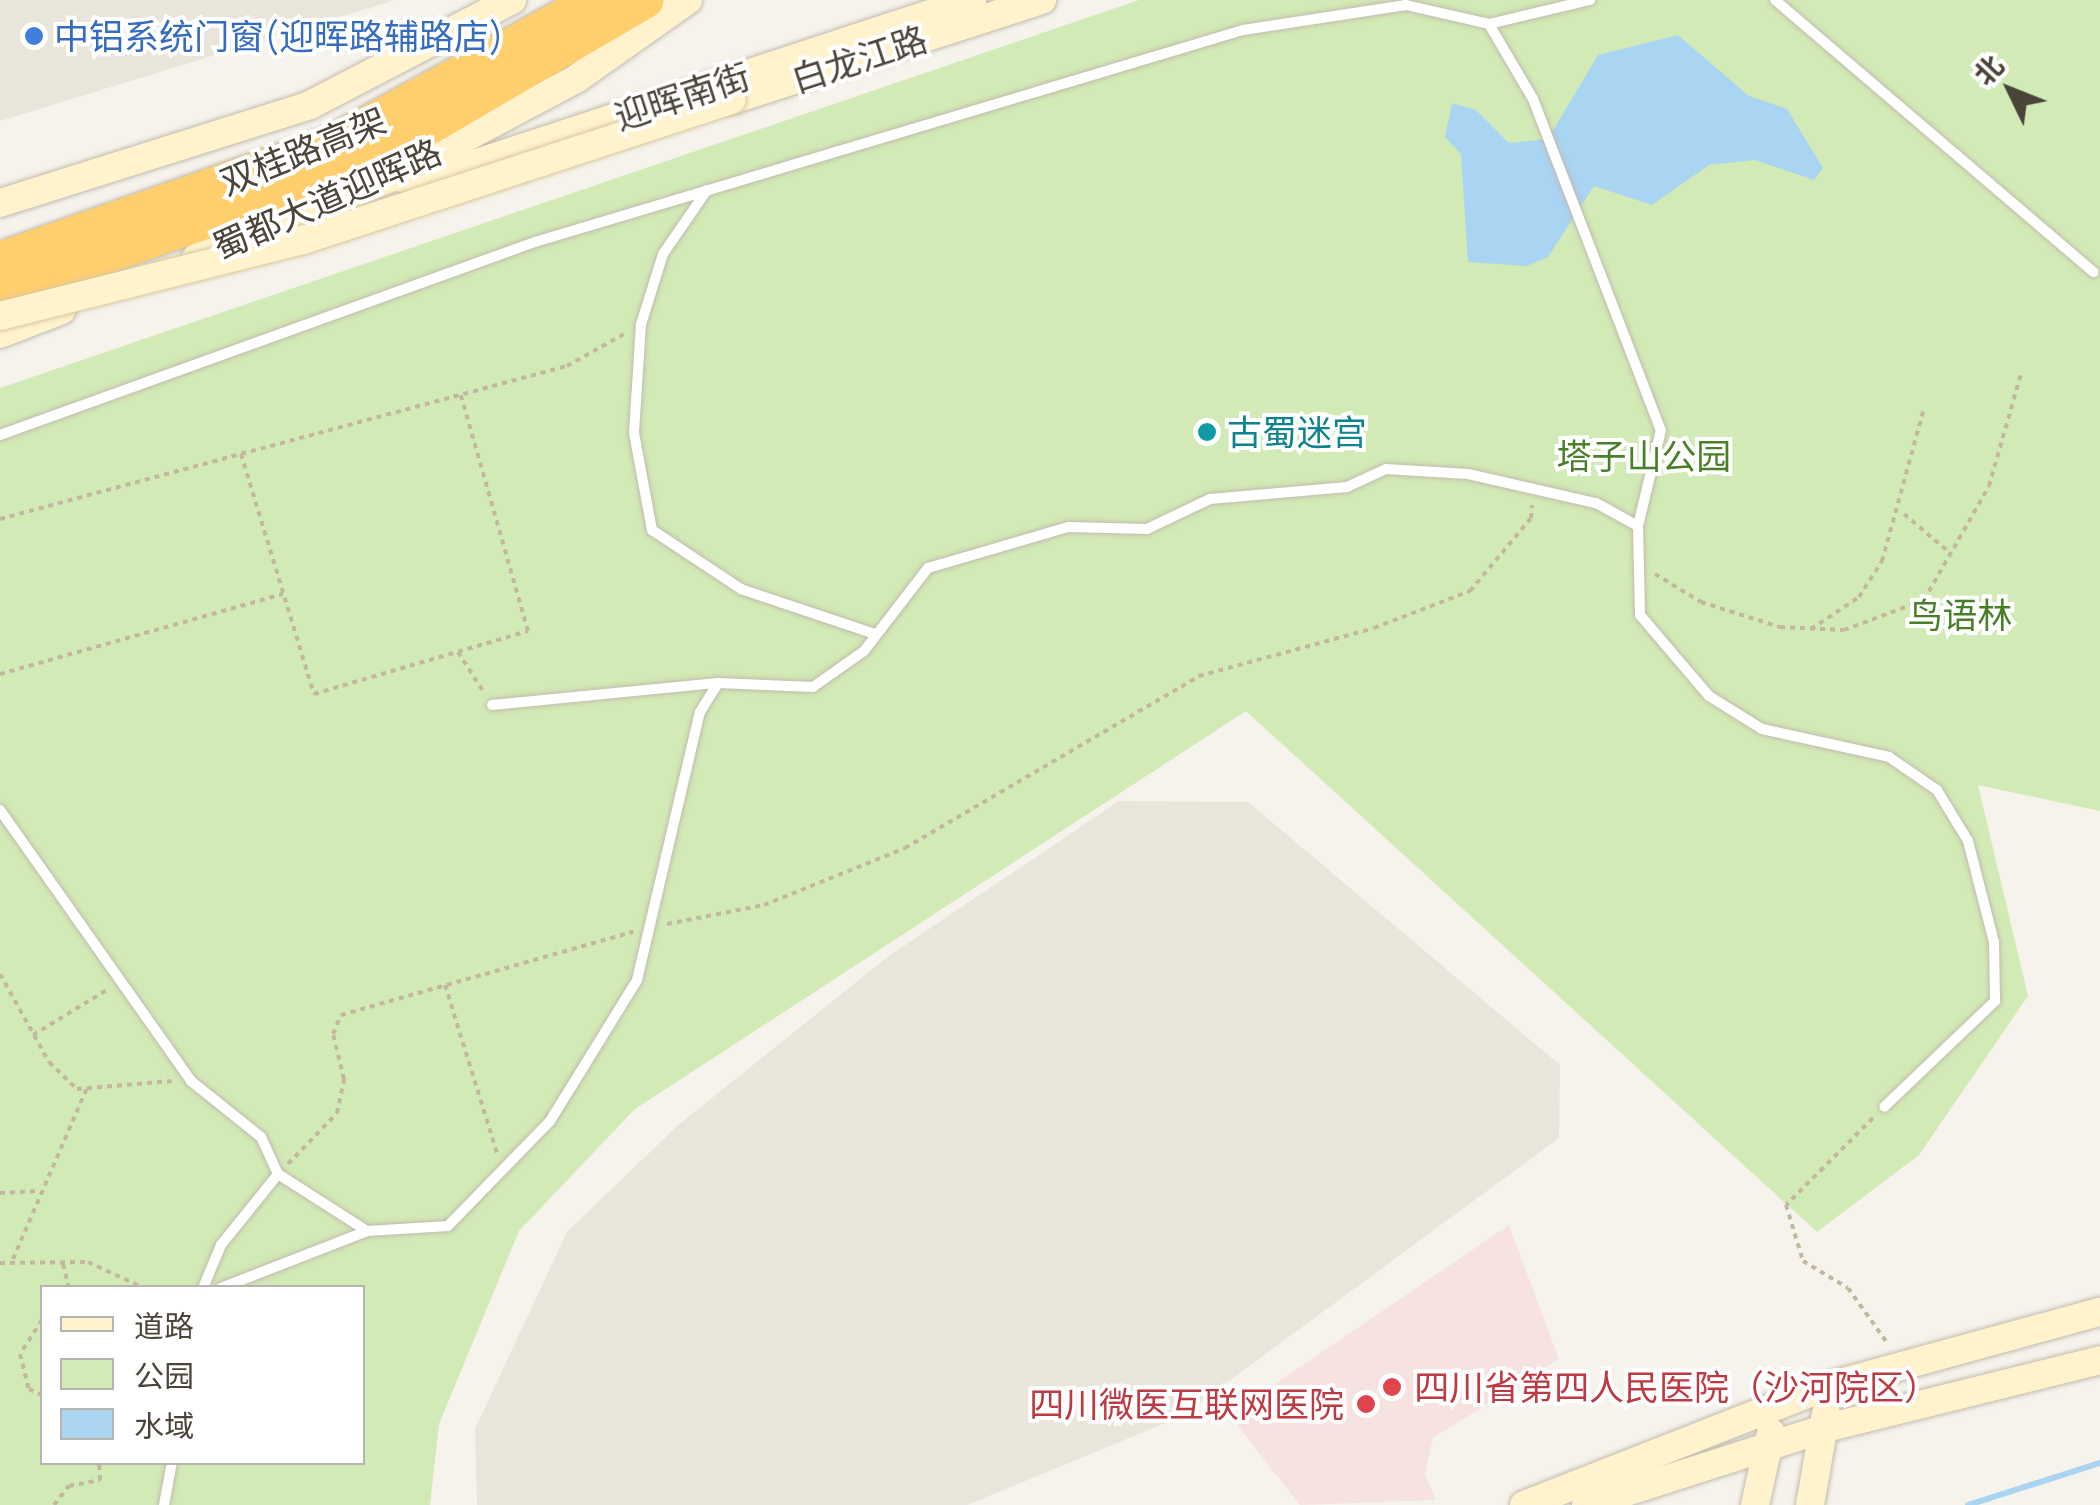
<!DOCTYPE html>
<meta charset="utf-8">
<style>
body{margin:0}
#map{position:relative;width:2100px;height:1505px;overflow:hidden;background:#f6f3ec;font-family:Manrope,"Noto Sans SC",sans-serif}
div>[style]{position:absolute}
.residential>*{inset:0;background:#eae5da}
.medical>*{inset:0;background:#f6e3e0}
.green>*{inset:0;background:#d2eab5}
.water>*{inset:0;background:#a9d4f2}
.stream>*{height:6px;margin:-3px;padding:0 3px;transform-origin:3px;border-radius:3px;background:#a9d4f2}
.path>*{height:4px;margin-top:-2px;transform-origin:0;background:repeating-linear-gradient(90deg,#c4b79f 0 5px,transparent 0 10px)}
.roads{filter:drop-shadow(0 0 2px #c2bbae) drop-shadow(0 0 2px #c2bbae)}
.lane>*{height:10px;margin:-5px;padding:0 5px;transform-origin:5px;border-radius:5px;background:#fff}
.secondary>*{height:28px;margin:-14px;padding:0 14px;transform-origin:14px;border-radius:14px;background:#fff3cd}
.highway>*{height:35px;margin:-17.5px;padding:0 17.5px;transform-origin:17.5px;border-radius:17.5px;background:#ffcf6e}
.bridges{filter:drop-shadow(0 0 2px #d6c79b) drop-shadow(0 0 2px #d6c79b)}
.secondary-bridge>*{height:28px;margin:-14px;padding:0 14px;transform-origin:14px;border-radius:14px;background:#fff3cd}
.dots>*{width:28px;height:28px;translate:-50% -50%;box-sizing:border-box;border:5px solid #fff;border-radius:50%}
span{translate:-50% -50%;white-space:nowrap;text-align:center;line-height:1.15;-webkit-text-stroke:8px #fff;paint-order:stroke}
.shop-label{font-size:35px;color:#366cbe}
.left{translate:0 -50%;text-align:left}
.street-label{font-size:35px;color:#4b4439}
.culture-label{font-size:35px;color:#0d838f}
.park-label{font-size:35px;color:#4a7f2a}
.health-label{font-size:35px;color:#be3a42}
.right{translate:-100% -50%;text-align:right}
.legend{position:absolute;left:40px;top:1285px;width:325px;height:180px;box-sizing:border-box;background:#fff;border:2px solid #b7b4b0;margin:0;padding:12px 18px;list-style:none;font-size:30px;color:#4b4439}
.legend li{display:flex;align-items:center;gap:20px;height:50px}
.legend b{width:50px;border:2px solid #b7b4b0}
.north{position:absolute;left:1960px;top:40px;width:100px;height:100px;-webkit-text-stroke:8px #fff;paint-order:stroke;rotate:313deg;font-size:28px;font-weight:700;line-height:40px;text-align:center;color:#4b4439}
.north::after{content:'';display:block;margin:auto;width:35px;height:45px;background:#4b4439;clip-path:polygon(50% 0,100% 100%,50% 72%,0 100%)}
</style>
<div id="map">
<div class="residential">
<i style="clip-path:polygon(0 0,395px 0,0 121px)"></i>
<i style="clip-path:polygon(1119px 801px,1248px 802px,1560px 1065px,1559px 1138px,1180px 1417px,967px 1505px,477px 1505px,475px 1429px,567px 1232px,676px 1127px,886px 958px)"></i>
</div>
<div class="medical">
<i style="clip-path:polygon(1509px 1225px,1559px 1359px,1433px 1438px,1425px 1474px,1436px 1500px,1300px 1505px,1229px 1415px)"></i>
</div>
<div class="green">
<i style="clip-path:polygon(evenodd,1139px 0,2100px 0,2100px 811px,1978px 785px,2028px 996px,1919px 1155px,1817px 1232px,1246px 711px,635px 1109px,519px 1231px,439px 1424px,430px 1505px,0 1505px,0 388px,1139px 0,42px 1288px,362px 1288px,362px 1462px,42px 1462px,42px 1288px)"></i>
</div>
<div class="water">
<i style="clip-path:polygon(1678px 35px,1749px 96px,1787px 109px,1823px 168px,1814px 180px,1755px 160px,1709px 165px,1652px 205px,1594px 186px,1548px 257px,1527px 266px,1468px 262px,1461px 154px,1445px 137px,1452px 103px,1476px 110px,1509px 143px,1548px 139px,1598px 55px)"></i>
</div>
<div class="stream">
<i style="left:1968px;top:1505px;width:139px;rotate:-17.7deg"></i>
</div>
<div class="path">
<i style="left:241px;top:454px;width:251px;rotate:73.1deg"></i>
<i style="left:314px;top:694px;width:223px;rotate:-16.4deg"></i>
<i style="left:528px;top:631px;width:248px;rotate:-105.9deg"></i>
<i style="left:1904px;top:514px;width:60px;rotate:40.3deg"></i>
<i style="left:0;top:519px;width:587px;rotate:-15.1deg"></i>
<i style="left:567px;top:366px;width:65px;rotate:-29.3deg"></i>
<i style="left:1655px;top:574px;width:54px;rotate:31.3deg"></i>
<i style="left:1701px;top:602px;width:83px;rotate:17.6deg"></i>
<i style="left:1780px;top:627px;width:64px;rotate:2.7deg"></i>
<i style="left:1844px;top:630px;width:85px;rotate:-20.6deg"></i>
<i style="left:1924px;top:600px;width:131px;rotate:-60.3deg"></i>
<i style="left:1989px;top:486px;width:116px;rotate:-74.1deg"></i>
<i style="left:1811px;top:629px;width:58px;rotate:-33.7deg"></i>
<i style="left:1859px;top:597px;width:43px;rotate:-57.4deg"></i>
<i style="left:1882px;top:561px;width:155px;rotate:-74.6deg"></i>
<i style="left:458px;top:652px;width:50px;rotate:57.3deg"></i>
<i style="left:0;top:674px;width:294px;rotate:-15.8deg"></i>
<i style="left:667px;top:924px;width:99px;rotate:-11.1deg"></i>
<i style="left:764px;top:905px;width:152px;rotate:-22deg"></i>
<i style="left:905px;top:848px;width:341px;rotate:-30.3deg"></i>
<i style="left:1199px;top:676px;width:181px;rotate:-15.3deg"></i>
<i style="left:1374px;top:628px;width:103px;rotate:-21.1deg"></i>
<i style="left:1470px;top:591px;width:95px;rotate:-50.1deg"></i>
<i style="left:1531px;top:518px;width:13px;rotate:-86deg"></i>
<i style="left:0;top:974px;width:101px;rotate:60.9deg"></i>
<i style="left:49px;top:1062px;width:39px;rotate:44deg"></i>
<i style="left:77px;top:1089px;width:95px;rotate:-4.8deg"></i>
<i style="left:445px;top:985px;width:176px;rotate:72.8deg"></i>
<i style="left:33px;top:1035px;width:90px;rotate:-31.4deg"></i>
<i style="left:1873px;top:1118px;width:123px;rotate:135deg"></i>
<i style="left:1786px;top:1205px;width:59px;rotate:73.1deg"></i>
<i style="left:1803px;top:1261px;width:52px;rotate:31deg"></i>
<i style="left:1848px;top:1288px;width:69px;rotate:54.5deg"></i>
<i style="left:288px;top:1164px;width:71px;rotate:-46.1deg"></i>
<i style="left:337px;top:1113px;width:35px;rotate:-78deg"></i>
<i style="left:344px;top:1079px;width:46px;rotate:-103.7deg"></i>
<i style="left:333px;top:1034px;width:21px;rotate:-67deg"></i>
<i style="left:341px;top:1015px;width:304px;rotate:-15.9deg"></i>
<i style="left:0;top:1193px;width:35px;rotate:-3deg"></i>
<i style="left:13px;top:1259px;width:189px;rotate:-66.6deg"></i>
<i style="left:0;top:1263px;width:88px;rotate:-0.7deg"></i>
<i style="left:88px;top:1262px;width:62px;rotate:24.9deg"></i>
<i style="left:63px;top:1264px;width:25px;rotate:76deg"></i>
<i style="left:42px;top:1320px;width:40px;rotate:122.9deg"></i>
<i style="left:20px;top:1354px;width:36px;rotate:76deg"></i>
<i style="left:29px;top:1389px;width:14px;rotate:25deg"></i>
<i style="left:54px;top:1505px;width:24px;rotate:-52deg"></i>
<i style="left:69px;top:1486px;width:32px;rotate:-11deg"></i>
<i style="left:100px;top:1480px;width:18px;rotate:-93deg"></i>
</div>
<div class="roads">
<div class="lane">
<i style="left:1775px;top:0;width:419px;rotate:40.5deg"></i>
<i style="left:1489px;top:24px;width:87px;rotate:59.6deg"></i>
<i style="left:1533px;top:99px;width:355px;rotate:68.9deg"></i>
<i style="left:1661px;top:430px;width:99px;rotate:103.5deg"></i>
<i style="left:707px;top:190px;width:78px;rotate:124.5deg"></i>
<i style="left:663px;top:254px;width:73px;rotate:107.4deg"></i>
<i style="left:641px;top:324px;width:109px;rotate:93.7deg"></i>
<i style="left:634px;top:433px;width:99px;rotate:79.5deg"></i>
<i style="left:652px;top:530px;width:107px;rotate:33.5deg"></i>
<i style="left:741px;top:589px;width:141px;rotate:18.6deg"></i>
<i style="left:0;top:435px;width:569px;rotate:-19.84deg"></i>
<i style="left:535px;top:242px;width:739px;rotate:-16.67deg"></i>
<i style="left:1243px;top:30px;width:165px;rotate:-8.7deg"></i>
<i style="left:1406px;top:5px;width:85px;rotate:12.9deg"></i>
<i style="left:1489px;top:24px;width:104px;rotate:-13.4deg"></i>
<i style="left:492px;top:705px;width:227px;rotate:-5.6deg"></i>
<i style="left:0;top:810px;width:332px;rotate:54.8deg"></i>
<i style="left:191px;top:1081px;width:90px;rotate:38.7deg"></i>
<i style="left:261px;top:1137px;width:41px;rotate:65.3deg"></i>
<i style="left:278px;top:1174px;width:106px;rotate:32.6deg"></i>
<i style="left:203px;top:1288px;width:47px;rotate:-67.3deg"></i>
<i style="left:221px;top:1245px;width:91px;rotate:-51.2deg"></i>
<i style="left:221px;top:1288px;width:157px;rotate:-21.3deg"></i>
<i style="left:367px;top:1231px;width:81px;rotate:-3.5deg"></i>
<i style="left:448px;top:1226px;width:146px;rotate:-45.8deg"></i>
<i style="left:550px;top:1121px;width:166px;rotate:-58.3deg"></i>
<i style="left:637px;top:980px;width:275px;rotate:-76.8deg"></i>
<i style="left:700px;top:712px;width:34px;rotate:-58deg"></i>
<i style="left:718px;top:683px;width:95px;rotate:2.4deg"></i>
<i style="left:813px;top:687px;width:62px;rotate:-35.2deg"></i>
<i style="left:864px;top:651px;width:105px;rotate:-52.4deg"></i>
<i style="left:928px;top:568px;width:146px;rotate:-16.3deg"></i>
<i style="left:1068px;top:527px;width:79px;rotate:1.5deg"></i>
<i style="left:1147px;top:529px;width:70px;rotate:-25.5deg"></i>
<i style="left:1210px;top:499px;width:138px;rotate:-5deg"></i>
<i style="left:1347px;top:487px;width:43px;rotate:-24.8deg"></i>
<i style="left:1386px;top:469px;width:82px;rotate:3.5deg"></i>
<i style="left:1468px;top:474px;width:131px;rotate:12.8deg"></i>
<i style="left:1596px;top:503px;width:48px;rotate:28.7deg"></i>
<i style="left:1638px;top:526px;width:89px;rotate:88.7deg"></i>
<i style="left:1640px;top:615px;width:106px;rotate:49.6deg"></i>
<i style="left:1709px;top:696px;width:62px;rotate:31.9deg"></i>
<i style="left:1762px;top:729px;width:130px;rotate:12.4deg"></i>
<i style="left:1889px;top:757px;width:58px;rotate:34.5deg"></i>
<i style="left:1937px;top:790px;width:60px;rotate:58.7deg"></i>
<i style="left:1968px;top:841px;width:104px;rotate:75.6deg"></i>
<i style="left:1994px;top:942px;width:59px;rotate:89deg"></i>
<i style="left:1995px;top:1001px;width:153px;rotate:136.3deg"></i>
<i style="left:164px;top:1505px;width:44px;rotate:-79.5deg"></i>
</div>
<div class="secondary">
<i style="left:732px;top:100px;width:326px;rotate:-17.9deg"></i>
<i style="left:400px;top:178px;width:43px;rotate:-5.3deg"></i>
<i style="left:443px;top:174px;width:557px;rotate:-18.21deg"></i>
<i style="left:0;top:203px;width:325px;rotate:-17.5deg"></i>
<i style="left:310px;top:105px;width:228px;rotate:-27.5deg"></i>
<i style="left:196px;top:258px;width:208px;rotate:-22.4deg"></i>
<i style="left:388px;top:179px;width:213px;rotate:-28deg"></i>
<i style="left:576px;top:79px;width:137px;rotate:-35.2deg"></i>
<i style="left:0;top:334px;width:66px;rotate:-21.2deg"></i>
<i style="left:1524px;top:1505px;width:323px;rotate:-21.4deg"></i>
<i style="left:1825px;top:1387px;width:285px;rotate:-15.3deg"></i>
<i style="left:1586px;top:1505px;width:252px;rotate:-17.8deg"></i>
<i style="left:1826px;top:1428px;width:282px;rotate:-13.9deg"></i>
<i style="left:1755px;top:1505px;width:74px;rotate:-77.5deg"></i>
<i style="left:1810px;top:1505px;width:93px;rotate:-80.1deg"></i>
</div>
<div class="highway">
<i style="left:0;top:259px;width:349px;rotate:-19.3deg"></i>
<i style="left:329px;top:144px;width:300px;rotate:-28.7deg"></i>
<i style="left:0;top:292px;width:379px;rotate:-19.1deg"></i>
<i style="left:358px;top:168px;width:333px;rotate:-30.3deg"></i>
</div>
</div>
<div class="bridges">
<div class="secondary-bridge">
<i style="left:0;top:316px;width:312px;rotate:-14.1deg"></i>
<i style="left:303px;top:240px;width:451px;rotate:-18.1deg"></i>
</div>
</div>
<div class="dots">
<i style="left:34px;top:36px;background:#3f7fe0"></i>
<i style="left:1207px;top:432px;background:#0f9aa8"></i>
<i style="left:1392px;top:1387px;background:#e0444e"></i>
<i style="left:1366px;top:1404px;background:#e0444e"></i>
</div>
<div class="shop-label">
<span class="left" style="left:54px;top:36px">中铝系统门窗(迎晖路辅路店)</span>
</div>
<div class="street-label">
<span style="left:859px;top:59px;rotate:-18deg">白龙江路</span>
<span style="left:682px;top:96px;rotate:-18deg">迎晖南街</span>
<span style="left:303px;top:151px;rotate:-22deg">双桂路高架</span>
<span style="left:327px;top:199px;rotate:-24deg">蜀都大道迎晖路</span>
</div>
<div class="culture-label">
<span class="left" style="left:1227px;top:432px">古蜀迷宫</span>
</div>
<div class="park-label">
<span style="left:1644px;top:456px">塔子山公园</span>
<span style="left:1960px;top:615px">鸟语林</span>
</div>
<div class="health-label">
<span class="left" style="left:1414px;top:1387px">四川省第四人民医院（沙河院区）</span>
<span class="right" style="left:1344px;top:1404px">四川微医互联网医院</span>
</div>
<ul class="legend">
<li><b style="height:12px;background:#fff3cd"></b>道路</li>
<li><b style="height:28px;background:#d2eab5"></b>公园</li>
<li><b style="height:28px;background:#a9d4f2"></b>水域</li>
</ul>
<div class="north">北</div>
</div>
